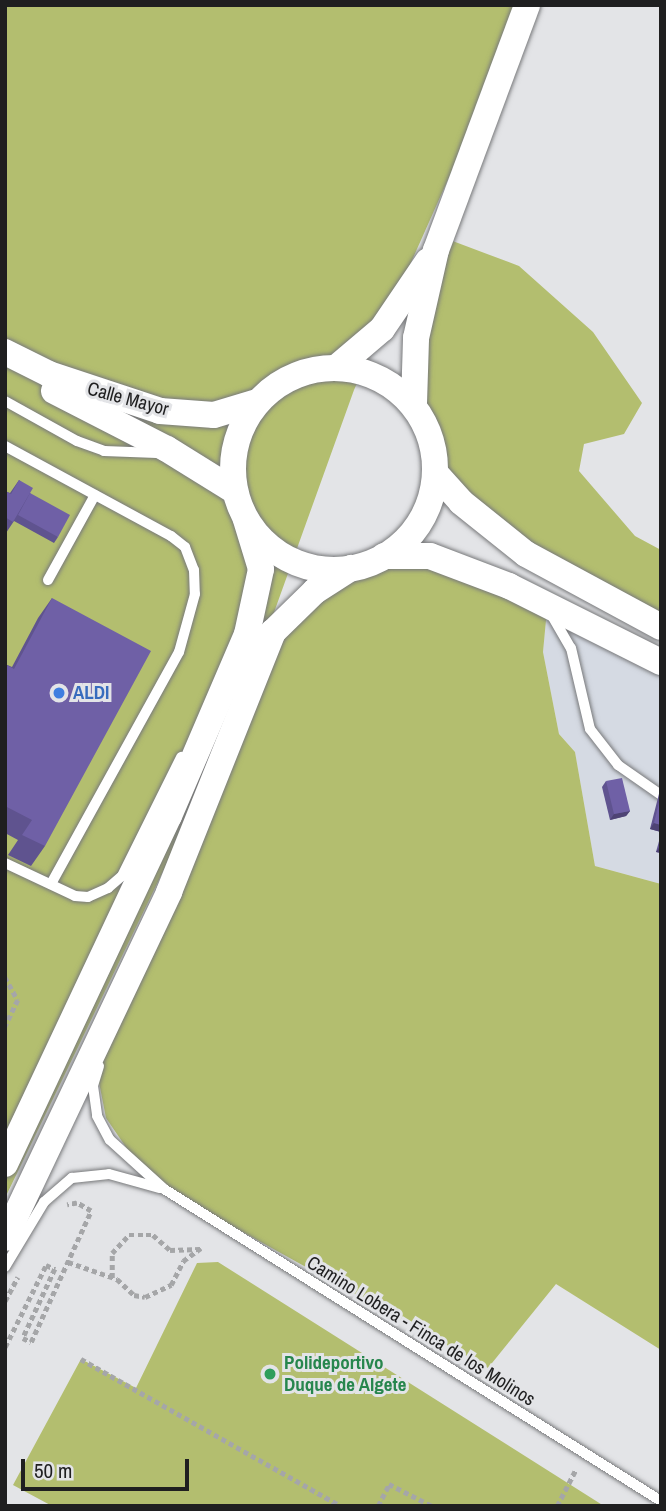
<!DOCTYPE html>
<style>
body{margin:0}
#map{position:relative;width:666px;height:1511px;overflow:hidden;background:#e3e4e7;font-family:"Archivo Narrow",sans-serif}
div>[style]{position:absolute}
.built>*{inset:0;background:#d5dae3}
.green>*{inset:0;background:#b3be6f}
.path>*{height:4.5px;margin-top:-2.25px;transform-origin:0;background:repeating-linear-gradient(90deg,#a5a6a8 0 5px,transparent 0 8.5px)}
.roads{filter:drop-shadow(0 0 2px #78797b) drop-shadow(0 0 2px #78797b)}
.lane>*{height:10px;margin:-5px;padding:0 5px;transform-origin:5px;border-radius:5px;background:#fff}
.secondary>*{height:26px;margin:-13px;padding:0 13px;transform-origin:13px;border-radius:13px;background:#fff}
.secondary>.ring{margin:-13px;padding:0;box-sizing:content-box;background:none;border:26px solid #fff;border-radius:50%}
.wall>*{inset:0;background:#5f538f}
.shaded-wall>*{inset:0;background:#4e4374}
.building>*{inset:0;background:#6f60a6}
.dots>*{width:19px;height:19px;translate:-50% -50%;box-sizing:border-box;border:4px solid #e3e4e7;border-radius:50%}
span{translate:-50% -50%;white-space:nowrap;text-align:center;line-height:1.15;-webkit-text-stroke:6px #e3e4e7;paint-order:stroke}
.street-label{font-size:19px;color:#1f1f20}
.shop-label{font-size:19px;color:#366cbe;font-weight:700}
.left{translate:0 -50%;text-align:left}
.leisure-label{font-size:19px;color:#27864d;font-weight:700}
.frame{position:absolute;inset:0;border:7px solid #1f1f20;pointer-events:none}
.scale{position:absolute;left:21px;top:1459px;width:168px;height:32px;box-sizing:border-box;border:4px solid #1f1f20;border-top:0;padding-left:9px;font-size:21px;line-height:24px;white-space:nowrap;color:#1f1f20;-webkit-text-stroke:5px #e3e4e7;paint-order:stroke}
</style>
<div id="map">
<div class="built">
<i style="clip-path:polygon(548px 599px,661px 648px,661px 884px,595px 866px,575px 752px,559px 734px,543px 652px)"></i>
</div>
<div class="green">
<i style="clip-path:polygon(5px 5px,526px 5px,354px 390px,236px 718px,272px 640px,363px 565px,421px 562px,548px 599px,543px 652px,559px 734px,575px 752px,595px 866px,661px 884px,661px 1350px,556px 1284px,488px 1368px,167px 1190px,132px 1156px,106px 1118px,96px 1067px,227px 739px,5px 1198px)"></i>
<i style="clip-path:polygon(442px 237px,519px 266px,593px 332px,642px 403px,624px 434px,584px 444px,579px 471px,635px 536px,661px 550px,661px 616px,551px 568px,440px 466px,423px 390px,424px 316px)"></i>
<i style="clip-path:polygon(218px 1262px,604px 1506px,52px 1506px,13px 1485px,81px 1359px,136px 1388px,197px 1263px)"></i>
</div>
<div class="path">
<i style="left:5px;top:977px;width:26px;rotate:61deg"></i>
<i style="left:18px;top:1000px;width:30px;rotate:116deg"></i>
<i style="left:68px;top:1262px;width:52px;rotate:19.1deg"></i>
<i style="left:117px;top:1279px;width:23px;rotate:43deg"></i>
<i style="left:134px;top:1295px;width:11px;rotate:10deg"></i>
<i style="left:145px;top:1297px;width:29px;rotate:-25deg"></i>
<i style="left:171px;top:1285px;width:27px;rotate:-63deg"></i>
<i style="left:183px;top:1261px;width:22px;rotate:-36deg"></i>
<i style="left:112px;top:1278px;width:25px;rotate:-90deg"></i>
<i style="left:112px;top:1253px;width:25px;rotate:-47deg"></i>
<i style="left:129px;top:1235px;width:24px"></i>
<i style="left:153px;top:1235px;width:23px;rotate:41deg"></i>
<i style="left:170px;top:1250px;width:30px;rotate:-2deg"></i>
<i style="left:5px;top:1301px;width:27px;rotate:-62deg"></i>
<i style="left:5px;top:1347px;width:92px;rotate:-63.4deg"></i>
<i style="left:46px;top:1265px;width:10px;rotate:24deg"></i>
<i style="left:55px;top:1269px;width:76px;rotate:114.9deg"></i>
<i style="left:23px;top:1338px;width:9px;rotate:27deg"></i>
<i style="left:31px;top:1342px;width:144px;rotate:-65.4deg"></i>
<i style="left:91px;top:1211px;width:16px;rotate:-150deg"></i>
<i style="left:77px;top:1203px;width:10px;rotate:169deg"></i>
<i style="left:81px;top:1359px;width:299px;rotate:29.5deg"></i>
<i style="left:378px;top:1506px;width:25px;rotate:-63deg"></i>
<i style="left:389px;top:1484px;width:48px;rotate:27.1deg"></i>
<i style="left:557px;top:1506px;width:42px;rotate:-62.8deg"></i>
</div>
<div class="roads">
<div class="lane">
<i style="left:5px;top:401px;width:82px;rotate:29.1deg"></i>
<i style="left:77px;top:441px;width:29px;rotate:20deg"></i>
<i style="left:104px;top:451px;width:53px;rotate:2.2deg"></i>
<i style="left:5px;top:446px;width:189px;rotate:28.5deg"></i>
<i style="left:171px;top:536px;width:18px;rotate:38deg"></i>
<i style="left:185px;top:547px;width:25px;rotate:69deg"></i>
<i style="left:194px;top:570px;width:24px;rotate:88deg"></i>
<i style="left:195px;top:594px;width:60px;rotate:105.4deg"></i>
<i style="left:179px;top:652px;width:265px;rotate:118.9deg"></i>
<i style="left:48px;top:580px;width:97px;rotate:-61.1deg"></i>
<i style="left:551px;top:614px;width:39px;rotate:60deg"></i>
<i style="left:571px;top:648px;width:83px;rotate:76.8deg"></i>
<i style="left:590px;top:729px;width:46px;rotate:52.1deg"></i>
<i style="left:618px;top:765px;width:52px;rotate:34.9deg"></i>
<i style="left:5px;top:863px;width:77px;rotate:25.2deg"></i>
<i style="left:75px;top:896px;width:13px;rotate:4deg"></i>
<i style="left:88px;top:897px;width:22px;rotate:-24deg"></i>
<i style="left:108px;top:888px;width:18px;rotate:-41deg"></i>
<i style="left:122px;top:876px;width:133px;rotate:-63.6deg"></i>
<i style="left:99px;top:1066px;width:21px;rotate:107deg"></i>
<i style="left:93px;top:1086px;width:30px;rotate:82deg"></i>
<i style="left:97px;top:1116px;width:27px;rotate:62deg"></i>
<i style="left:110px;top:1140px;width:73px;rotate:42.2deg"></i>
<i style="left:164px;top:1189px;width:587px;rotate:32.12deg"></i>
<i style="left:5px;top:1267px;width:76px;rotate:-59deg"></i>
<i style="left:44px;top:1202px;width:37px;rotate:-41deg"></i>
<i style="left:72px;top:1178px;width:37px;rotate:-6deg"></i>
<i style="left:109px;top:1174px;width:53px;rotate:15.4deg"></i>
</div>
<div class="secondary">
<i style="left:5px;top:352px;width:49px;rotate:26.6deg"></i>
<i style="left:49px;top:374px;width:117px;rotate:18.4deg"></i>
<i style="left:160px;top:411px;width:54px;rotate:4.2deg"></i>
<i style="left:214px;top:415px;width:45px;rotate:-16.8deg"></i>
<i style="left:336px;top:368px;width:60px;rotate:-40.3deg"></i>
<i style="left:382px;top:329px;width:82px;rotate:-55.9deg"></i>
<i class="ring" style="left:233px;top:368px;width:176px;height:176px"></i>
<i style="left:54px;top:391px;width:127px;rotate:27.2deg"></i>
<i style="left:167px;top:449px;width:78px;rotate:31.8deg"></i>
<i style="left:414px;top:403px;width:65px;rotate:-88.2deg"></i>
<i style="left:416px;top:338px;width:90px;rotate:-77.2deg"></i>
<i style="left:436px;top:250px;width:261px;rotate:-69.6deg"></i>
<i style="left:437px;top:475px;width:36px;rotate:48deg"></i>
<i style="left:461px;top:502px;width:83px;rotate:38.7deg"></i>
<i style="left:526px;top:554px;width:153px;rotate:28.4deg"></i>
<i style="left:384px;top:556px;width:46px"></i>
<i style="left:430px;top:556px;width:85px;rotate:20.8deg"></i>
<i style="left:509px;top:586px;width:170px;rotate:26.6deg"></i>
<i style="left:265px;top:647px;width:17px;rotate:-62deg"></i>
<i style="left:273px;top:632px;width:59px;rotate:-44.3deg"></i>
<i style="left:315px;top:591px;width:43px;rotate:-32.6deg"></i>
<i style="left:5px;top:1164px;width:385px;rotate:-64.8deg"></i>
<i style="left:169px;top:816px;width:198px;rotate:-66.8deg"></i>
<i style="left:247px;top:634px;width:66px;rotate:-77.8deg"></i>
<i style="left:261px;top:569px;width:51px;rotate:-107deg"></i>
<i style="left:5px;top:1238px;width:383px;rotate:-64.6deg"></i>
<i style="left:169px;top:892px;width:280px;rotate:-68.2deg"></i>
</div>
</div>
<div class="wall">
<i style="clip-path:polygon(19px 480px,30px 493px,58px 537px,54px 543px,14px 521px,6px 533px,5px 491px,10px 493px)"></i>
<i style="clip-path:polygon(52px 598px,45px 846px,31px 866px,8px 855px,18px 840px,5px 833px,5px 664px,12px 667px,38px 618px)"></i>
<i style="clip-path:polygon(606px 781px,630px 811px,626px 816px,610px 820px,602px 787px)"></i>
<i style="clip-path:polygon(661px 786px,661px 832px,650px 829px)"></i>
<i style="clip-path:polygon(661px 834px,661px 853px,656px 852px)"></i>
</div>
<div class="shaded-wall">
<i style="clip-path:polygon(630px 811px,626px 816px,610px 820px,614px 814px)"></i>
<i style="clip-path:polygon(654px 823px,661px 825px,661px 832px,650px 829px)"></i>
<i style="clip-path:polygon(661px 845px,661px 853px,656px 852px)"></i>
</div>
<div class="building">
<i style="clip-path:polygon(19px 480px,33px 488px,13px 522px,5px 517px,5px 491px,11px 494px)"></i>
<i style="clip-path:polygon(30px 493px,70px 515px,58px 537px,18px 515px)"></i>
<i style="clip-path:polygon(52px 598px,151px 651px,45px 846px,22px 835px,32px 820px,5px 806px,5px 664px,14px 669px)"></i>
<i style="clip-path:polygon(622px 778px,630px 811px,614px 814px,606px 781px)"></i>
<i style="clip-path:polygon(661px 794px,661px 825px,654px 823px)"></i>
</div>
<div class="dots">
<i style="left:59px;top:693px;background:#3f7fe0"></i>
<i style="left:270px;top:1374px;background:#2e9e5b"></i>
</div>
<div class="street-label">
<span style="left:128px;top:399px;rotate:15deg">Calle Mayor</span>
<span style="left:421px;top:1331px;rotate:32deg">Camino Lobera - Finca de los Molinos</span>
</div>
<div class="shop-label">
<span class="left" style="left:73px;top:693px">ALDI</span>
</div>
<div class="leisure-label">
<span class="left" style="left:284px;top:1374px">Polideportivo<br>Duque de Algete</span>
</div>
<div class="frame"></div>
<div class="scale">50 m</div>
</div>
